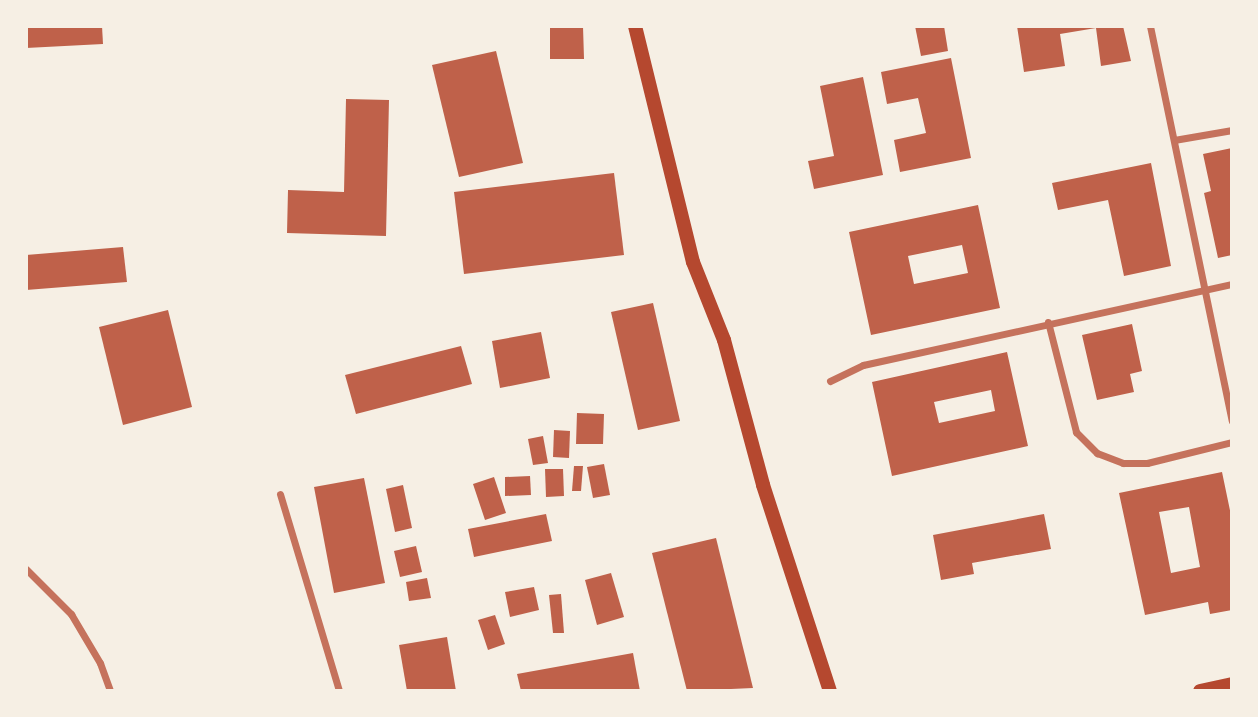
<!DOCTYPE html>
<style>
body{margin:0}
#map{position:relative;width:1258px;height:717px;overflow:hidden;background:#f6efe4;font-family:Lato,sans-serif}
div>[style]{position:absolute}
.building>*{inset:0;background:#bf614a}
.minor>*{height:7px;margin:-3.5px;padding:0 3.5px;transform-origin:3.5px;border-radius:3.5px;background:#c5725c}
.secondary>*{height:14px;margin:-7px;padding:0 7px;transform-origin:7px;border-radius:7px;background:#b5482f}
span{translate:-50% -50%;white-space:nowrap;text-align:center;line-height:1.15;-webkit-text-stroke:7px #f6efe4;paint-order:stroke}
.frame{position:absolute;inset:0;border:28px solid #f6efe4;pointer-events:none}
</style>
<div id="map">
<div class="building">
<i style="clip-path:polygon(26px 26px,102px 26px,103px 44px,26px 48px)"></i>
<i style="clip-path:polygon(550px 26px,583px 26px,584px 59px,550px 59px)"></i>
<i style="clip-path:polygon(915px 26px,944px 26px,948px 51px,921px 56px)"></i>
<i style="clip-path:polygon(1017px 26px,1123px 26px,1131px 61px,1101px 66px,1096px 28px,1060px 34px,1065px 66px,1024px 72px)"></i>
<i style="clip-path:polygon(496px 51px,523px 163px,459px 177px,432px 65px)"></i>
<i style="clip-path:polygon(951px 58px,971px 158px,900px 172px,894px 140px,926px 133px,918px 98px,887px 104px,881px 72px)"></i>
<i style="clip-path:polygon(863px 77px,883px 175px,814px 189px,808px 161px,834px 156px,820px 86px)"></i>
<i style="clip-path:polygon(346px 99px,389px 100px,386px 236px,287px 233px,288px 190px,344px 192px)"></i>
<i style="clip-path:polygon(1232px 148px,1232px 255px,1218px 258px,1204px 193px,1211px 191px,1203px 154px)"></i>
<i style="clip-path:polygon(1151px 163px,1171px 266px,1124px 276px,1108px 200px,1058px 210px,1052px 183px)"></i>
<i style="clip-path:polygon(614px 173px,624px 255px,464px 274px,454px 192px)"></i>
<i style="clip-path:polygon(evenodd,978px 205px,1000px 308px,871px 335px,849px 232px,978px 205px,962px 245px,968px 273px,914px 284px,908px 256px,962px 245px)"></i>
<i style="clip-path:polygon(123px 247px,127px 282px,26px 290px,26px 255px)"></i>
<i style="clip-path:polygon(653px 303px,680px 421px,638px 430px,611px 312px)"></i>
<i style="clip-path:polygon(168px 310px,192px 407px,123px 425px,99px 327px)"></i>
<i style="clip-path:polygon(1132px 324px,1142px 371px,1130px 374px,1134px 392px,1097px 400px,1082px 335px)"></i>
<i style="clip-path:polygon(541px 332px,550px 378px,500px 388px,492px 341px)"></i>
<i style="clip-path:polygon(461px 346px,472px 384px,356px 414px,345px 375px)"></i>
<i style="clip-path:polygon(evenodd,1007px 352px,1028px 446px,892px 476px,872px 382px,1007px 352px,991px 390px,995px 411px,939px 423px,934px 402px,991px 390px)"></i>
<i style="clip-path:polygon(577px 413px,604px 414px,603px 444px,576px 444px)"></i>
<i style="clip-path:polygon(554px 430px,570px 431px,569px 458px,553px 457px)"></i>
<i style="clip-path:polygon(543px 436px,548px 463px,533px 465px,528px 439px)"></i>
<i style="clip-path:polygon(604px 464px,610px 495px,593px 498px,587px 467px)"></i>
<i style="clip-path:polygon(574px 466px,583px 466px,581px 491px,572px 491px)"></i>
<i style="clip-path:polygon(545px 469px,563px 469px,564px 496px,546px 497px)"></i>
<i style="clip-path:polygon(evenodd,1222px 472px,1232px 520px,1232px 610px,1210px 614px,1208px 602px,1145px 615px,1119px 493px,1222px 472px,1189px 507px,1200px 567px,1171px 573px,1159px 512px,1189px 507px)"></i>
<i style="clip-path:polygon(530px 476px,531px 495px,505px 496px,505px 477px)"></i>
<i style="clip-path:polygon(494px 477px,506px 513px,485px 520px,473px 484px)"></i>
<i style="clip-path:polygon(364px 478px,385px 583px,334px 593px,314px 487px)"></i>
<i style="clip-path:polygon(403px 485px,412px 528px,395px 532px,386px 489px)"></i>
<i style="clip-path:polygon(546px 514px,552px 541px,474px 557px,468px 529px)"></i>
<i style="clip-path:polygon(1044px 514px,1051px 549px,972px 563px,974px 574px,941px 580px,933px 535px)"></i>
<i style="clip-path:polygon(716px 538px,753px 688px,687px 691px,652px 553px)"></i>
<i style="clip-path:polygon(416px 546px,422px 572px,400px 577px,394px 551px)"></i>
<i style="clip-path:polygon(611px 573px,624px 617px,597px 625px,585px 580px)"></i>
<i style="clip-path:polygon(427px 578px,431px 598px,409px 601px,406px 582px)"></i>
<i style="clip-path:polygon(534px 587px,539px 610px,510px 617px,505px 592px)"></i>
<i style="clip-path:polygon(561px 594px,564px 633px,553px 633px,549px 595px)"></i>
<i style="clip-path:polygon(495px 615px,505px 644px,488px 650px,478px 620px)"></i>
<i style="clip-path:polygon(447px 637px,456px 691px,407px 691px,399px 645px)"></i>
<i style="clip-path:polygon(633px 653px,640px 691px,521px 691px,517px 674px)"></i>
</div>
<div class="minor">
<i style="left:1150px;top:26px;width:403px;rotate:78.3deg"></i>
<i style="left:1174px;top:140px;width:59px;rotate:-9.8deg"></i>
<i style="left:1048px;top:322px;width:114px;rotate:75.7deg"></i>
<i style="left:1076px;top:432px;width:30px;rotate:45deg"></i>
<i style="left:1097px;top:453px;width:28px;rotate:21deg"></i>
<i style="left:1123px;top:463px;width:24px"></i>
<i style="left:1147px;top:463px;width:88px;rotate:-13.9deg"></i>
<i style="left:830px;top:381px;width:37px;rotate:-26deg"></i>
<i style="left:863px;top:365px;width:378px;rotate:-12.4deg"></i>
<i style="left:280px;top:494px;width:206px;rotate:73.3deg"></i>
<i style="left:26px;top:569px;width:64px;rotate:45deg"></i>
<i style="left:71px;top:614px;width:57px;rotate:59.4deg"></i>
<i style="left:100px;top:663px;width:30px;rotate:70deg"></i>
</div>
<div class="secondary">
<i style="left:635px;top:26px;width:243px;rotate:76.2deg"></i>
<i style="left:693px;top:262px;width:84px;rotate:68.3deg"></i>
<i style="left:724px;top:340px;width:150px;rotate:74.9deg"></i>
<i style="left:763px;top:485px;width:217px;rotate:72deg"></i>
<i style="left:1200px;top:691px;width:33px;rotate:-12deg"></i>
</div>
<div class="frame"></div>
</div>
